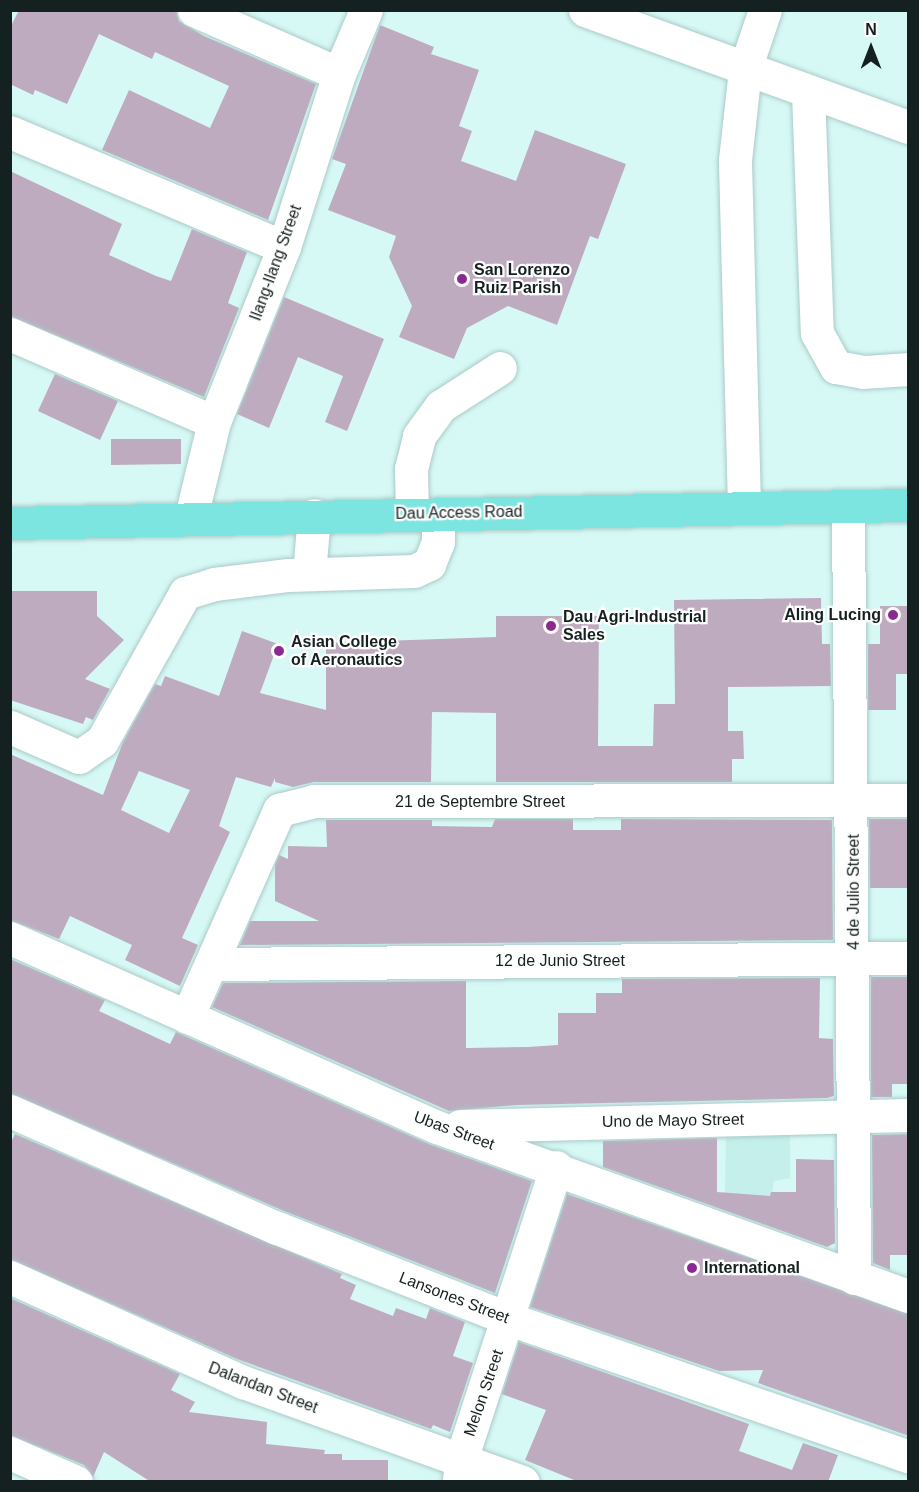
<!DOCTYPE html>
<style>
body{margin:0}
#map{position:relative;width:919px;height:1492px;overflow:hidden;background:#d7f9f6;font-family:Arial,sans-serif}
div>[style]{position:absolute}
.built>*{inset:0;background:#c4efeb}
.building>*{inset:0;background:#beabbf}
.roads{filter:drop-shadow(0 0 2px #aacbc8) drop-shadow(0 0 2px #aacbc8)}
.minor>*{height:33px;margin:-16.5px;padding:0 16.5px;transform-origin:16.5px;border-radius:16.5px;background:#fff}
.major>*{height:33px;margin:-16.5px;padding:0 16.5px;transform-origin:16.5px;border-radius:16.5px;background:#7de5e0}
.dots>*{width:16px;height:16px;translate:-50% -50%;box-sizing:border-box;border:3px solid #fefefe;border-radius:50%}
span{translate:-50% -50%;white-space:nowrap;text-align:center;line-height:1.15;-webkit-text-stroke:4.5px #fefefe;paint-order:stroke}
.street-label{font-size:16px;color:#152120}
.poi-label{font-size:16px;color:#152120;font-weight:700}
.left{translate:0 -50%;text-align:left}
.right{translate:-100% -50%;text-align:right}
.frame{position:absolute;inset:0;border:12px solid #152120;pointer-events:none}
.north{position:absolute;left:841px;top:18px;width:60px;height:60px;-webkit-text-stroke:4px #fefefe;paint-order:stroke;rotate:0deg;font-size:16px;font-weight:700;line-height:24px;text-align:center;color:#152120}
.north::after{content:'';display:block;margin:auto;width:21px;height:27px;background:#152120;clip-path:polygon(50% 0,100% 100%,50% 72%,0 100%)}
</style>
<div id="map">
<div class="built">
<i style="clip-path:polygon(726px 1129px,790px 1131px,790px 1178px,774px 1181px,770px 1208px,725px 1198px)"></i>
</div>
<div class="building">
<i style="clip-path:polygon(19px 10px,176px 10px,179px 21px,204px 36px,316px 84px,268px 220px,102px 150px,129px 90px,210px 128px,229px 86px,155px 52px,152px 59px,99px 34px,67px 104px,35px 90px,33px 95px,10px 84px,10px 28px)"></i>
<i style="clip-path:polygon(380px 25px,434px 47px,431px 54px,479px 70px,459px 126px,472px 131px,461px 161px,516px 181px,535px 130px,626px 164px,598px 239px,590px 236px,557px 325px,508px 306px,467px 328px,454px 359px,399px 337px,412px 306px,389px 257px,396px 236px,328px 210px,346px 164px,332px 159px)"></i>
<i style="clip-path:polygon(10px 171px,122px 224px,109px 255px,156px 276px,171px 281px,192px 229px,247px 252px,228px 303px,239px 308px,204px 397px,10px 316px)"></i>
<i style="clip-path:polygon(284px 297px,384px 339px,347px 431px,325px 422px,343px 376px,298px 357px,269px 428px,237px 414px)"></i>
<i style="clip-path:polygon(55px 374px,118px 401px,100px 440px,38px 411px)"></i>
<i style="clip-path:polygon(111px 439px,181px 439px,181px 464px,111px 465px)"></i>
<i style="clip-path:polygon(10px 591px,97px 591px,97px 616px,124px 640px,85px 679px,110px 689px,93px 720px,86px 717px,83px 724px,10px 700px)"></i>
<i style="clip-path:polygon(evenodd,821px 598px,822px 644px,830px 644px,831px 686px,728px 687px,728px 731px,743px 731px,744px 759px,732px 759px,732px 782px,496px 782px,496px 713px,432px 712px,431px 782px,314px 782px,293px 787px,275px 782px,275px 778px,271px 787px,236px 777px,219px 826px,230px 832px,182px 938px,198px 945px,180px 986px,125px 960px,132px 945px,70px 916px,59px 939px,10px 920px,10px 754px,103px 795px,123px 742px,155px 684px,161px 686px,165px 676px,219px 696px,242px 631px,278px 644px,260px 693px,326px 710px,326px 643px,496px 637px,496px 616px,599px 616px,598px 746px,653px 746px,654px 704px,675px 704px,674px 600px,821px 598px,139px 771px,190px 790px,169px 833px,121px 810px,139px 771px)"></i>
<i style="clip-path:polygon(880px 606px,909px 606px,909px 674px,896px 674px,896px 710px,868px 710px,868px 644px,880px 644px)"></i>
<i style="clip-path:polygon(495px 819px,573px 819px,573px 830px,621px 830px,621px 819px,832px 820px,833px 940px,240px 945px,250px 921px,319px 921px,275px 901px,275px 865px,279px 855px,288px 859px,288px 846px,327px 847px,326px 820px,432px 820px,432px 826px,492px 827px)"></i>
<i style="clip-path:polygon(869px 819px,909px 819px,909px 888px,870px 888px)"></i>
<i style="clip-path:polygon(10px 959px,105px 1000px,99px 1011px,170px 1044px,176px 1032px,429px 1144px,532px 1181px,495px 1293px,284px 1211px,10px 1093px)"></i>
<i style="clip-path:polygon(871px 977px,909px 977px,909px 1084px,892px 1084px,892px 1097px,871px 1097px)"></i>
<i style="clip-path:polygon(820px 978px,819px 1038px,833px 1039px,834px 1096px,827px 1098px,517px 1105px,449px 1111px,212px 1007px,223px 983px,466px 981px,466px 1048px,528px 1047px,558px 1045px,558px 1013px,596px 1013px,596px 993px,622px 993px,622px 979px)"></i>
<i style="clip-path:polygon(15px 1134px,342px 1274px,340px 1278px,356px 1285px,350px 1299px,393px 1316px,396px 1308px,426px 1319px,430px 1308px,465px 1322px,453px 1356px,473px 1363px,450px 1432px,433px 1425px,431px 1429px,237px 1359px,10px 1259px,10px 1144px)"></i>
<i style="clip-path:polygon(909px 1134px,909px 1255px,890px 1255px,890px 1270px,873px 1263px,872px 1135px)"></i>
<i style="clip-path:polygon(717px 1138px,717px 1192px,770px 1196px,771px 1192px,796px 1192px,796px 1159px,834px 1160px,835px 1243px,827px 1247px,603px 1167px,603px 1141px)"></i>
<i style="clip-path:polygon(567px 1194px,909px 1314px,909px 1436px,758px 1383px,763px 1370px,719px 1371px,530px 1307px)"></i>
<i style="clip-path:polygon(10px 1298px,180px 1374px,171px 1390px,195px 1402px,189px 1412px,267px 1422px,266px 1444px,325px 1450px,324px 1454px,342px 1454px,342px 1460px,388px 1460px,388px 1482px,151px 1482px,104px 1452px,93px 1477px,84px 1465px,10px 1435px)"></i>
<i style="clip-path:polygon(519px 1342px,749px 1424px,739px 1451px,792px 1470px,803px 1443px,838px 1455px,828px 1482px,579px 1482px,525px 1460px,546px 1410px,502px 1394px)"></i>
</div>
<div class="roads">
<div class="minor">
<i style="left:194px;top:10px;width:158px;rotate:23.8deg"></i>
<i style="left:585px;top:10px;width:344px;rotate:19.9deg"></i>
<i style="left:808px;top:92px;width:241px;rotate:87.9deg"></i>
<i style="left:817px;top:333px;width:39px;rotate:61deg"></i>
<i style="left:836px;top:367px;width:27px;rotate:10deg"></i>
<i style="left:863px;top:372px;width:45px;rotate:-3.8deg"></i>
<i style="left:10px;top:132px;width:297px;rotate:22.8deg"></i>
<i style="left:10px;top:334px;width:222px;rotate:23.3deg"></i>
<i style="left:744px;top:506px;width:346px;rotate:-91.5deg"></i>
<i style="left:735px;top:160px;width:92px;rotate:-83.7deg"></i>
<i style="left:745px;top:69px;width:62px;rotate:-71.3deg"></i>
<i style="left:848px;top:506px;width:772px;rotate:89.55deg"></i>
<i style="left:412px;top:514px;width:45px;rotate:-91.3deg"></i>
<i style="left:411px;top:469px;width:34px;rotate:-76deg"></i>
<i style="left:419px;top:436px;width:37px;rotate:-54deg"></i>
<i style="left:441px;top:406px;width:70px;rotate:-32.8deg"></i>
<i style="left:191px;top:517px;width:98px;rotate:-76.4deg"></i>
<i style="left:214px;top:422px;width:188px;rotate:-68.2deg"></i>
<i style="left:284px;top:247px;width:182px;rotate:-72.4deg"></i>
<i style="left:339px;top:74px;width:69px;rotate:-67.1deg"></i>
<i style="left:309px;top:574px;width:59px;rotate:-85.2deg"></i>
<i style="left:10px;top:727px;width:75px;rotate:23.5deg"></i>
<i style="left:79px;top:757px;width:28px;rotate:-35deg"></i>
<i style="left:102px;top:741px;width:170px;rotate:-60.7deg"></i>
<i style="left:185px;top:593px;width:30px;rotate:-17deg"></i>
<i style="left:214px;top:584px;width:75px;rotate:-6.9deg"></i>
<i style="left:288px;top:575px;width:126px;rotate:-1.8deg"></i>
<i style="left:414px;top:571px;width:17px;rotate:-25deg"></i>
<i style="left:429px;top:564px;width:24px;rotate:-68deg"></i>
<i style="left:438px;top:542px;width:28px;rotate:-90deg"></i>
<i style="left:10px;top:938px;width:467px;rotate:23.9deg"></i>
<i style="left:437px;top:1127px;width:500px;rotate:19.74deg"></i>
<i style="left:212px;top:964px;width:696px;rotate:-0.49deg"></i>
<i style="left:187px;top:1017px;width:227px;rotate:-66deg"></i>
<i style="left:279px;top:810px;width:36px;rotate:-14deg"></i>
<i style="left:314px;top:801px;width:594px;rotate:-0.1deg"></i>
<i style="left:10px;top:1111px;width:292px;rotate:23.7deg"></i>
<i style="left:277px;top:1228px;width:249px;rotate:21.4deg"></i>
<i style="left:509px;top:1319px;width:422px;rotate:19deg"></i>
<i style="left:460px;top:1126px;width:448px;rotate:-1.4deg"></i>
<i style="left:10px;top:1277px;width:256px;rotate:24.3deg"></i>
<i style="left:243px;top:1382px;width:297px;rotate:19.7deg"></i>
<i style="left:10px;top:1453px;width:72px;rotate:23.7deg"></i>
<i style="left:459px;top:1480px;width:20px;rotate:-84deg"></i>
<i style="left:461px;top:1460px;width:308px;rotate:-72deg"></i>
</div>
<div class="major">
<i style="left:10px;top:523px;width:898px;rotate:-1.15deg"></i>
</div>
</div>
<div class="dots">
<i style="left:462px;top:279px;background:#8b2992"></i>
<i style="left:893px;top:615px;background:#8b2992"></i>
<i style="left:551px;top:626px;background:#8b2992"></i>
<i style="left:279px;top:651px;background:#8b2992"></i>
<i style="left:692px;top:1268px;background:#8b2992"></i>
</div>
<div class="street-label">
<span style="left:276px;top:263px;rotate:-70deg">Ilang-Ilang Street</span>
<span style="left:459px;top:513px;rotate:-1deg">Dau Access Road</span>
<span style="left:480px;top:802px">21 de Septembre Street</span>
<span style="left:854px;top:892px;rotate:-90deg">4 de Julio Street</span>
<span style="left:560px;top:961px">12 de Junio Street</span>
<span style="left:673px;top:1121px;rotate:-1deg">Uno de Mayo Street</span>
<span style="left:454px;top:1131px;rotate:20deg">Ubas Street</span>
<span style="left:454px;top:1298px;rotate:21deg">Lansones Street</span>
<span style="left:263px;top:1388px;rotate:21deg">Dalandan Street</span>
<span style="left:484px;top:1393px;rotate:-71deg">Melon Street</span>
</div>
<div class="poi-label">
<span class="left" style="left:474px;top:279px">San Lorenzo<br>Ruiz Parish</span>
<span class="right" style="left:881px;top:615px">Aling Lucing</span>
<span class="left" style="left:563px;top:626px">Dau Agri-Industrial<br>Sales</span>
<span class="left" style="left:291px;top:651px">Asian College<br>of Aeronautics</span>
<span class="left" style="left:704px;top:1268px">International</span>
</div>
<div class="frame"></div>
<div class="north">N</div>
</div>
